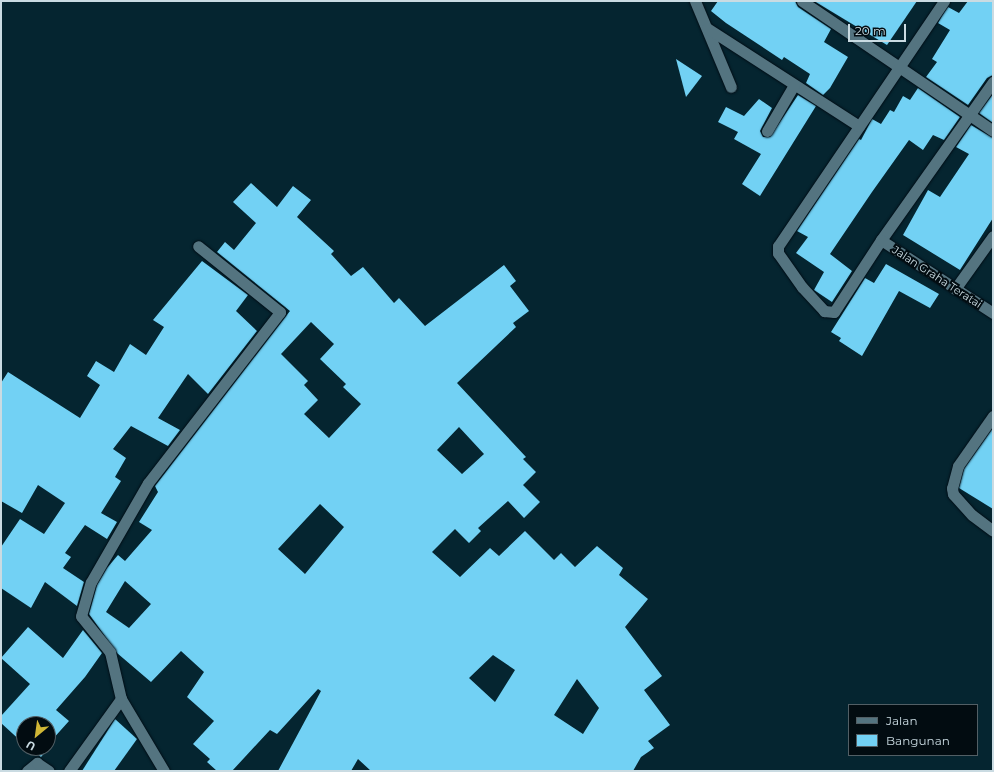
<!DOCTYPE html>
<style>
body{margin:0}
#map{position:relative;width:994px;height:772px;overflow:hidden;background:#052530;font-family:Montserrat,sans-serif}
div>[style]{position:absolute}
.building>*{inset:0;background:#72d1f4}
.roads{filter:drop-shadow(0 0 1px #000d15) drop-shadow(0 0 1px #000d15)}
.minor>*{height:11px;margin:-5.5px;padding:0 5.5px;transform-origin:5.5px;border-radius:5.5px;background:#547480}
span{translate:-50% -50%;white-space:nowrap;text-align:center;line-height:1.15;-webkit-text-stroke:4px #020c11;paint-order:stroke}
.street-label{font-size:11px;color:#cadbe2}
.frame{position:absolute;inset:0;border:2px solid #cadbe2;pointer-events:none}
.legend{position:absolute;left:848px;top:704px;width:130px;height:52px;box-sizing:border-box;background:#020c11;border:1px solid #525f65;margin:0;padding:5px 7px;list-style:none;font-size:12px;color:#cadbe2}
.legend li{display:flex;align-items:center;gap:8px;height:20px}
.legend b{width:20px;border:1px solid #525f65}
.north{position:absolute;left:16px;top:716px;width:40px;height:40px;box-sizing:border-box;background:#020c11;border:1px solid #525f65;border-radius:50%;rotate:209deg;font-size:11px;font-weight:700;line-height:16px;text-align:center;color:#cadbe2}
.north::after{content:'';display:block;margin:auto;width:14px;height:18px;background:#d0b736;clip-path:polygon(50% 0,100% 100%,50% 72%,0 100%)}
.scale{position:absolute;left:848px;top:24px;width:58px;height:18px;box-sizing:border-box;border:2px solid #cadbe2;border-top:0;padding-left:5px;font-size:12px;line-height:14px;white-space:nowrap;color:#cadbe2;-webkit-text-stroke:3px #020c11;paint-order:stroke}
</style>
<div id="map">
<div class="building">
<i style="clip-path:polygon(718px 1px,795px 1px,798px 7px,831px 29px,824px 42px,848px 57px,830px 88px,823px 95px,806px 83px,810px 74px,784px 57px,782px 60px,726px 23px,711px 11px)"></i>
<i style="clip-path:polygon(814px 1px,917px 1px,887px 45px)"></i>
<i style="clip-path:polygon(968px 1px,993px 1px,993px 75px,987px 78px,968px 105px,926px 77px,937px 62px,932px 59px,950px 30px,938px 23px,942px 16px,948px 7px,959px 13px)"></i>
<i style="clip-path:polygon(676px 59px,702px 76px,686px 97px)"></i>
<i style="clip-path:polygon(918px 88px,960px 117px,944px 140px,933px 135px,923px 150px,909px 140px,872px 192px,830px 254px,852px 271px,832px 302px,814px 290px,824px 272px,796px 253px,808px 237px,797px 231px,859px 139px,861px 140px,872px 119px,881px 124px,890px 110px,894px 112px,903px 96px,910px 100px)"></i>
<i style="clip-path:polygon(993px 94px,993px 123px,979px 113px)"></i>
<i style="clip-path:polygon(798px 95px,816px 106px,760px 196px,742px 184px,761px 154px,734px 139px,738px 132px,718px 122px,726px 107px,744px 116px,759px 99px,772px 108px,760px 131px,763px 137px,770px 137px)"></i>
<i style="clip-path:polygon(971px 125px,993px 138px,993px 218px,960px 270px,903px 235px,928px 190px,940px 197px,969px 154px,956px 147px)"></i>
<i style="clip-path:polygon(evenodd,251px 183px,277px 207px,293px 186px,311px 200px,297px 217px,334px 251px,331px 254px,351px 276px,363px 267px,394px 303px,399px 298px,425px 326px,504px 265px,516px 281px,510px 286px,529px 311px,513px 323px,516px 327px,457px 383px,526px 457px,523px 459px,536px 472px,523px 485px,540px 502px,524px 518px,508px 501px,478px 528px,481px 531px,469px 543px,455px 529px,432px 552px,460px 577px,490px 548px,499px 556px,525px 531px,554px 560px,561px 553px,575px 567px,597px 546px,623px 568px,619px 575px,648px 599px,625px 627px,662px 676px,644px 690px,670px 725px,648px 741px,654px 748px,641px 757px,633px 771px,371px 771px,358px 759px,351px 771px,278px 771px,321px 691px,318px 689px,277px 734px,270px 730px,232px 771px,217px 771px,207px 762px,210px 759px,193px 744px,214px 721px,187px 697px,204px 672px,181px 651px,151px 682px,117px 653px,89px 614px,97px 585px,107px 568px,118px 555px,125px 561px,152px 530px,139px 522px,158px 492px,155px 486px,290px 311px,217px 252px,225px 242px,234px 250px,256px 223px,233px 202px,251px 183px,311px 322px,334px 344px,320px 359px,346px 384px,343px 387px,361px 404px,329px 438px,304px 414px,318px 400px,304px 385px,308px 381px,281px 354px,311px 322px,251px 183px,459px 427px,484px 454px,462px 474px,437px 450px,459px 427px,251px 183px,320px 504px,344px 527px,305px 574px,278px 549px,320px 504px,251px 183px,125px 581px,151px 604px,129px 628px,106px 612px,125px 581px,251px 183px,493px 655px,515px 670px,495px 702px,469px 678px,493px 655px,251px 183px,577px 679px,599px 708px,583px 734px,554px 715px,577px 679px)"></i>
<i style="clip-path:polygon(202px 261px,248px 295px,236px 311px,257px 331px,208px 394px,188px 374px,158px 418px,180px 430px,168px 446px,131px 426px,113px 449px,126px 458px,115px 477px,121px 481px,101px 513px,117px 522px,107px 539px,85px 525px,65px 553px,71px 557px,63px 568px,84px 582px,77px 606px,45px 582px,31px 608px,1px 588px,1px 547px,20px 519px,44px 534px,65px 503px,38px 485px,22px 513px,1px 501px,1px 383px,8px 372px,80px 418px,100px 385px,87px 376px,96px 361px,114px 372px,130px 344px,146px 355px,164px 327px,153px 320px)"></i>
<i style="clip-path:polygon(886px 264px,939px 294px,930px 308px,899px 291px,862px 356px,839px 341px,841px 338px,831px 332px,865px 278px,874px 283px)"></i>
<i style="clip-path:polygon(993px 428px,993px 509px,959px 488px,964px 469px)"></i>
<i style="clip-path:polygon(28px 627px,63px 658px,83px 630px,102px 653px,85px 677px,56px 710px,69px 721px,51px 741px,53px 743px,41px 757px,29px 748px,48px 748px,48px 724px,24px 724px,24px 744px,1px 723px,1px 716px,30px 684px,1px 658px)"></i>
<i style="clip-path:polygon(115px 719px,137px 739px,114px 771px,82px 771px)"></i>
</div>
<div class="roads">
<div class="minor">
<i style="left:695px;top:1px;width:93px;rotate:67.3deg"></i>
<i style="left:802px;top:1px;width:231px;rotate:34.2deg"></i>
<i style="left:944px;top:1px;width:296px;rotate:124.1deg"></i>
<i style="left:778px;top:246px;width:7px;rotate:90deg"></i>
<i style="left:778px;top:253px;width:42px;rotate:54.8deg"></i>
<i style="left:802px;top:287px;width:33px;rotate:47deg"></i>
<i style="left:824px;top:311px;width:10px;rotate:6deg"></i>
<i style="left:834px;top:312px;width:86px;rotate:-56.9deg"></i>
<i style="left:881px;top:240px;width:194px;rotate:-54.7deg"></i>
<i style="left:707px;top:28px;width:181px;rotate:32.8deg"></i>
<i style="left:767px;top:131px;width:53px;rotate:-59.6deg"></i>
<i style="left:881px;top:240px;width:134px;rotate:33.1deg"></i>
<i style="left:955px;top:289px;width:65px;rotate:-54.4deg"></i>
<i style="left:993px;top:416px;width:61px;rotate:125deg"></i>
<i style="left:958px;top:466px;width:23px;rotate:105deg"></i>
<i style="left:952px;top:488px;width:6px;rotate:81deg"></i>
<i style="left:953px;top:494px;width:28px;rotate:48deg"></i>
<i style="left:972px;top:515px;width:26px;rotate:37deg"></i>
<i style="left:27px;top:771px;width:13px;rotate:-39deg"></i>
<i style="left:37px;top:763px;width:14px;rotate:34deg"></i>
<i style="left:69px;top:771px;width:89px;rotate:-54.2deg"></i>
<i style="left:164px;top:771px;width:84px;rotate:-120.8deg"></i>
<i style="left:121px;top:699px;width:48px;rotate:-103.2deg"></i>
<i style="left:110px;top:652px;width:46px;rotate:-128.9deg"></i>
<i style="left:81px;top:616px;width:35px;rotate:-74deg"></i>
<i style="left:91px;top:582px;width:114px;rotate:-60.1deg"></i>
<i style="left:148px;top:483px;width:216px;rotate:-52.3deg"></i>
<i style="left:280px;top:312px;width:105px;rotate:-141.2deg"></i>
</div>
</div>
<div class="street-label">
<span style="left:937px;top:277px;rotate:33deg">Jalan Graha Teratai</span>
</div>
<div class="frame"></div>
<ul class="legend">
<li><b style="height:5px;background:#547480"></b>Jalan</li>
<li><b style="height:11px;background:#72d1f4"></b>Bangunan</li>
</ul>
<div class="north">U</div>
<div class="scale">20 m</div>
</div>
